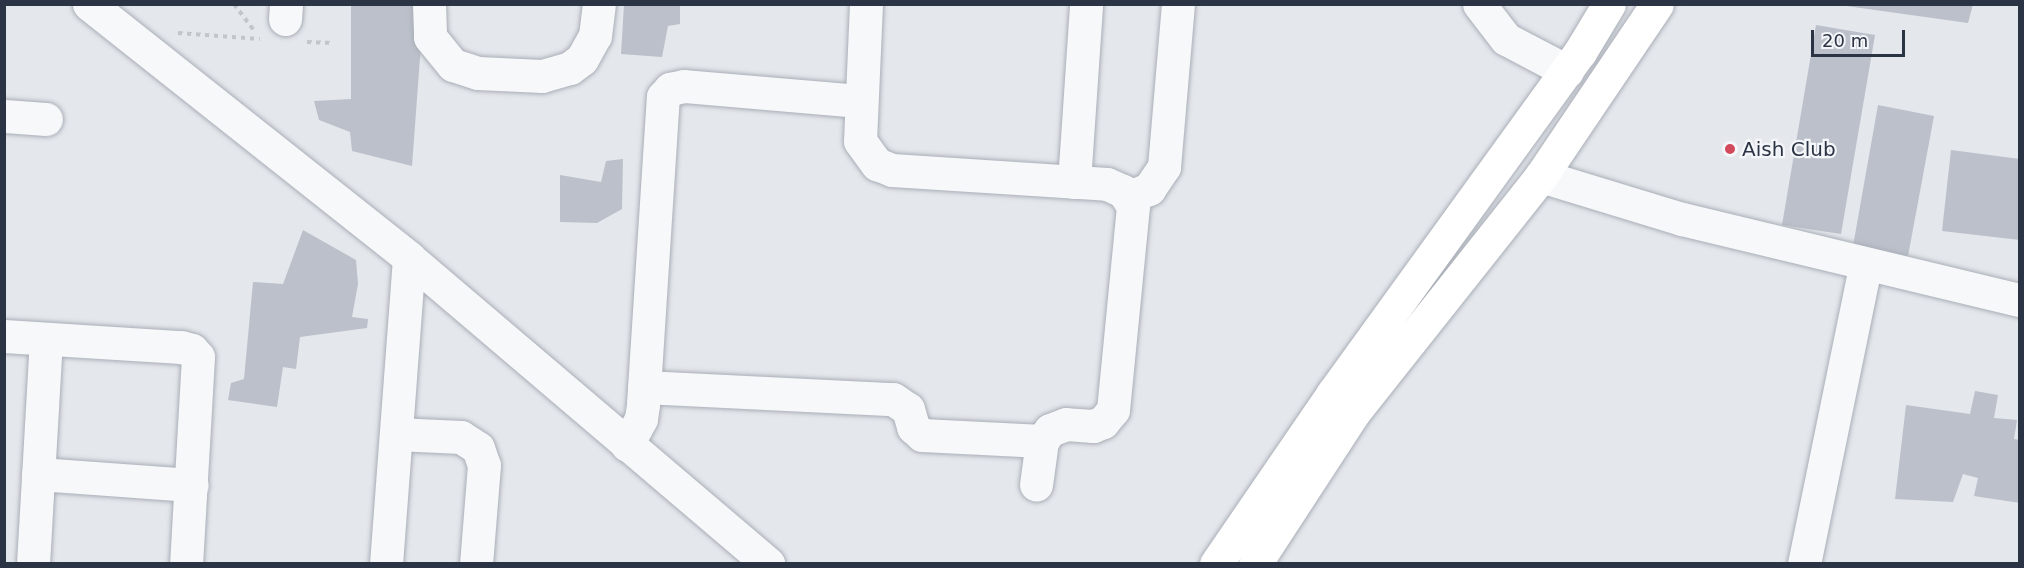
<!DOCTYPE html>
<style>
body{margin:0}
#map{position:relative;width:2024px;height:568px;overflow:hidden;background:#e4e7ec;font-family:"DejaVu Sans",sans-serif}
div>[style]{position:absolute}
.building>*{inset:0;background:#bbc0ca}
.path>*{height:4px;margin-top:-2px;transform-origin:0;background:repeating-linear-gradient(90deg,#c2c5cb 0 4.5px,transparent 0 9px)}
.roads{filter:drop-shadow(0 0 2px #a9aeb7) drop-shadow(0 0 2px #a9aeb7)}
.minor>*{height:33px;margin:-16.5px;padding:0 16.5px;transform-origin:16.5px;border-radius:16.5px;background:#f7f8fa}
.major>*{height:33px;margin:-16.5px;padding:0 16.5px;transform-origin:16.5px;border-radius:16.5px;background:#fff}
.dots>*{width:16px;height:16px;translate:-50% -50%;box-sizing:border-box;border:3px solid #f4f6f9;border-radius:50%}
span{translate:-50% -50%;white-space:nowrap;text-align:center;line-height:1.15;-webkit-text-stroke:4.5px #f4f6f9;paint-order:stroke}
.poi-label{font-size:20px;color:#2b3445}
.left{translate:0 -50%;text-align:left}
.frame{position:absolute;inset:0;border:6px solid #2b3445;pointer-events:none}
.scale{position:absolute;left:1811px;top:30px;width:94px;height:27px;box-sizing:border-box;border:3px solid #2b3445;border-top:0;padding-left:8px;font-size:18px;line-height:21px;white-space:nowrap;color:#2b3445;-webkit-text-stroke:4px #f4f6f9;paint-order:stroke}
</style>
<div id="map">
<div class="building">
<i style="clip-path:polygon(351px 4px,424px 4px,412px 166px,352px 151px,350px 132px,319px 120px,314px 101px,351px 99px)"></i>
<i style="clip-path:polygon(624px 4px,680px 4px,680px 24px,668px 26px,662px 57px,621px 54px)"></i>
<i style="clip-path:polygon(1832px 4px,1973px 4px,1968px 23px)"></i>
<i style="clip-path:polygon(1816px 25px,1875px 35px,1841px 234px,1782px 225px)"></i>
<i style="clip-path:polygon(1878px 105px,1934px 116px,1908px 256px,1853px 246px)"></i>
<i style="clip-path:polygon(1951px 150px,2020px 159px,2020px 240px,1942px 231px)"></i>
<i style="clip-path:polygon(623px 159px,622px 209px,597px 223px,560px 222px,560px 175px,601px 182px,606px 161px)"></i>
<i style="clip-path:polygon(303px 230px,356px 260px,358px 284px,352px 317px,368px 319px,367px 328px,300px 337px,296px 369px,283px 367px,277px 407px,228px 400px,231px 383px,244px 379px,253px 282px,283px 284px)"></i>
<i style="clip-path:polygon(1975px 391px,1998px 395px,1994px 418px,2017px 420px,2014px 439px,2020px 440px,2020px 503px,1974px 496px,1978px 478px,1963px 474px,1953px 502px,1895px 499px,1906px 405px,1970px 414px)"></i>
</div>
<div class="path">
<i style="left:234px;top:4px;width:34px;rotate:53deg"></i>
<i style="left:178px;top:33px;width:82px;rotate:4.2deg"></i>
<i style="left:307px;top:42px;width:26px;rotate:2deg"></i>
</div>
<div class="roads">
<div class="minor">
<i style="left:89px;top:4px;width:409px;rotate:38.4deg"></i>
<i style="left:409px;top:258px;width:472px;rotate:40.4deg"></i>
<i style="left:429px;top:4px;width:33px;rotate:88deg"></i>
<i style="left:430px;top:37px;width:36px;rotate:51deg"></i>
<i style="left:453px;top:65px;width:26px;rotate:18deg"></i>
<i style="left:478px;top:73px;width:64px;rotate:2.7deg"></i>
<i style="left:542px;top:76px;width:29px;rotate:-16deg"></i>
<i style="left:570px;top:68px;width:15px;rotate:-37deg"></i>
<i style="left:582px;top:59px;width:26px;rotate:-61deg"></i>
<i style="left:595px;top:36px;width:32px;rotate:-83deg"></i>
<i style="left:866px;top:4px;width:137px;rotate:92.5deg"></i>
<i style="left:860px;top:141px;width:29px;rotate:54deg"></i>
<i style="left:877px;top:164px;width:16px;rotate:22deg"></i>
<i style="left:892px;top:170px;width:215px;rotate:3.7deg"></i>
<i style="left:1107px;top:184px;width:17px;rotate:24deg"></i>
<i style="left:1123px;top:191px;width:18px;rotate:56deg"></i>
<i style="left:1133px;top:206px;width:205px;rotate:95.6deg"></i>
<i style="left:1113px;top:410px;width:16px;rotate:130deg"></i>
<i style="left:1103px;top:422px;width:11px;rotate:158deg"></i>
<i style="left:1093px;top:426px;width:27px;rotate:-176deg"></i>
<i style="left:1066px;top:424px;width:17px;rotate:159deg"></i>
<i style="left:1050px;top:430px;width:14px;rotate:126deg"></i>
<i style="left:1042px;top:441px;width:44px;rotate:97.8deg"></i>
<i style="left:1479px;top:4px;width:44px;rotate:52.4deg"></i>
<i style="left:1506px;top:39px;width:69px;rotate:27.7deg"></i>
<i style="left:285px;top:19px;width:15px;rotate:-86deg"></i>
<i style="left:4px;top:116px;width:42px;rotate:4.1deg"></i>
<i style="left:1541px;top:176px;width:147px;rotate:17deg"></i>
<i style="left:1682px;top:219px;width:348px;rotate:13.5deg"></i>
<i style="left:1074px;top:182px;width:178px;rotate:-86.1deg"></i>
<i style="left:1129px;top:197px;width:22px;rotate:-22deg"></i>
<i style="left:1149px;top:189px;width:27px;rotate:-56deg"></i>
<i style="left:1164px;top:167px;width:164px;rotate:-85.1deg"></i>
<i style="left:4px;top:336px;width:177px;rotate:3.6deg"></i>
<i style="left:181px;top:347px;width:11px;rotate:15deg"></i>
<i style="left:192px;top:350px;width:9px;rotate:49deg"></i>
<i style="left:198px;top:357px;width:207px;rotate:93.3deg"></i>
<i style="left:644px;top:387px;width:249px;rotate:2.8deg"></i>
<i style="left:893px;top:399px;width:18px;rotate:34deg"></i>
<i style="left:908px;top:409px;width:19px;rotate:74deg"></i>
<i style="left:913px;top:427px;width:12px;rotate:42deg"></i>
<i style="left:922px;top:435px;width:120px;rotate:2.9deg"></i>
<i style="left:396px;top:434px;width:65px;rotate:2.6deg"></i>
<i style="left:461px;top:437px;width:20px;rotate:33deg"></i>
<i style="left:478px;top:448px;width:18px;rotate:71deg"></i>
<i style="left:484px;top:465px;width:99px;rotate:94.6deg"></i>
<i style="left:627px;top:445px;width:30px;rotate:-62deg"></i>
<i style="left:641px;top:419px;width:15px;rotate:-82deg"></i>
<i style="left:643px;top:404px;width:308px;rotate:-86.3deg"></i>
<i style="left:663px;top:97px;width:11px;rotate:-49deg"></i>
<i style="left:670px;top:89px;width:14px;rotate:-12deg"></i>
<i style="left:684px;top:86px;width:177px;rotate:4.9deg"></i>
<i style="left:38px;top:474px;width:154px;rotate:4.1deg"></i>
<i style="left:33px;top:564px;width:225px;rotate:-86.7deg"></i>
<i style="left:386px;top:564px;width:307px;rotate:-85.7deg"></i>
<i style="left:1804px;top:564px;width:304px;rotate:-78.4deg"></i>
</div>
<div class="major">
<i style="left:1216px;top:564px;width:207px;rotate:-55.6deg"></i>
<i style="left:1333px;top:393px;width:421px;rotate:-54.1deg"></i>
<i style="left:1580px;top:52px;width:56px;rotate:-58.9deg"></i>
<i style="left:1255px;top:564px;width:181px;rotate:-56.9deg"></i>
<i style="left:1354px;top:412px;width:301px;rotate:-51.6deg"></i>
<i style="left:1541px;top:176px;width:207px;rotate:-56deg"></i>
</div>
</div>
<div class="dots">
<i style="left:1730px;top:149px;background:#d1495b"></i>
</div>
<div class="poi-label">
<span class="left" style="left:1742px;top:149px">Aish Club</span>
</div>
<div class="frame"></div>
<div class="scale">20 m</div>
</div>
